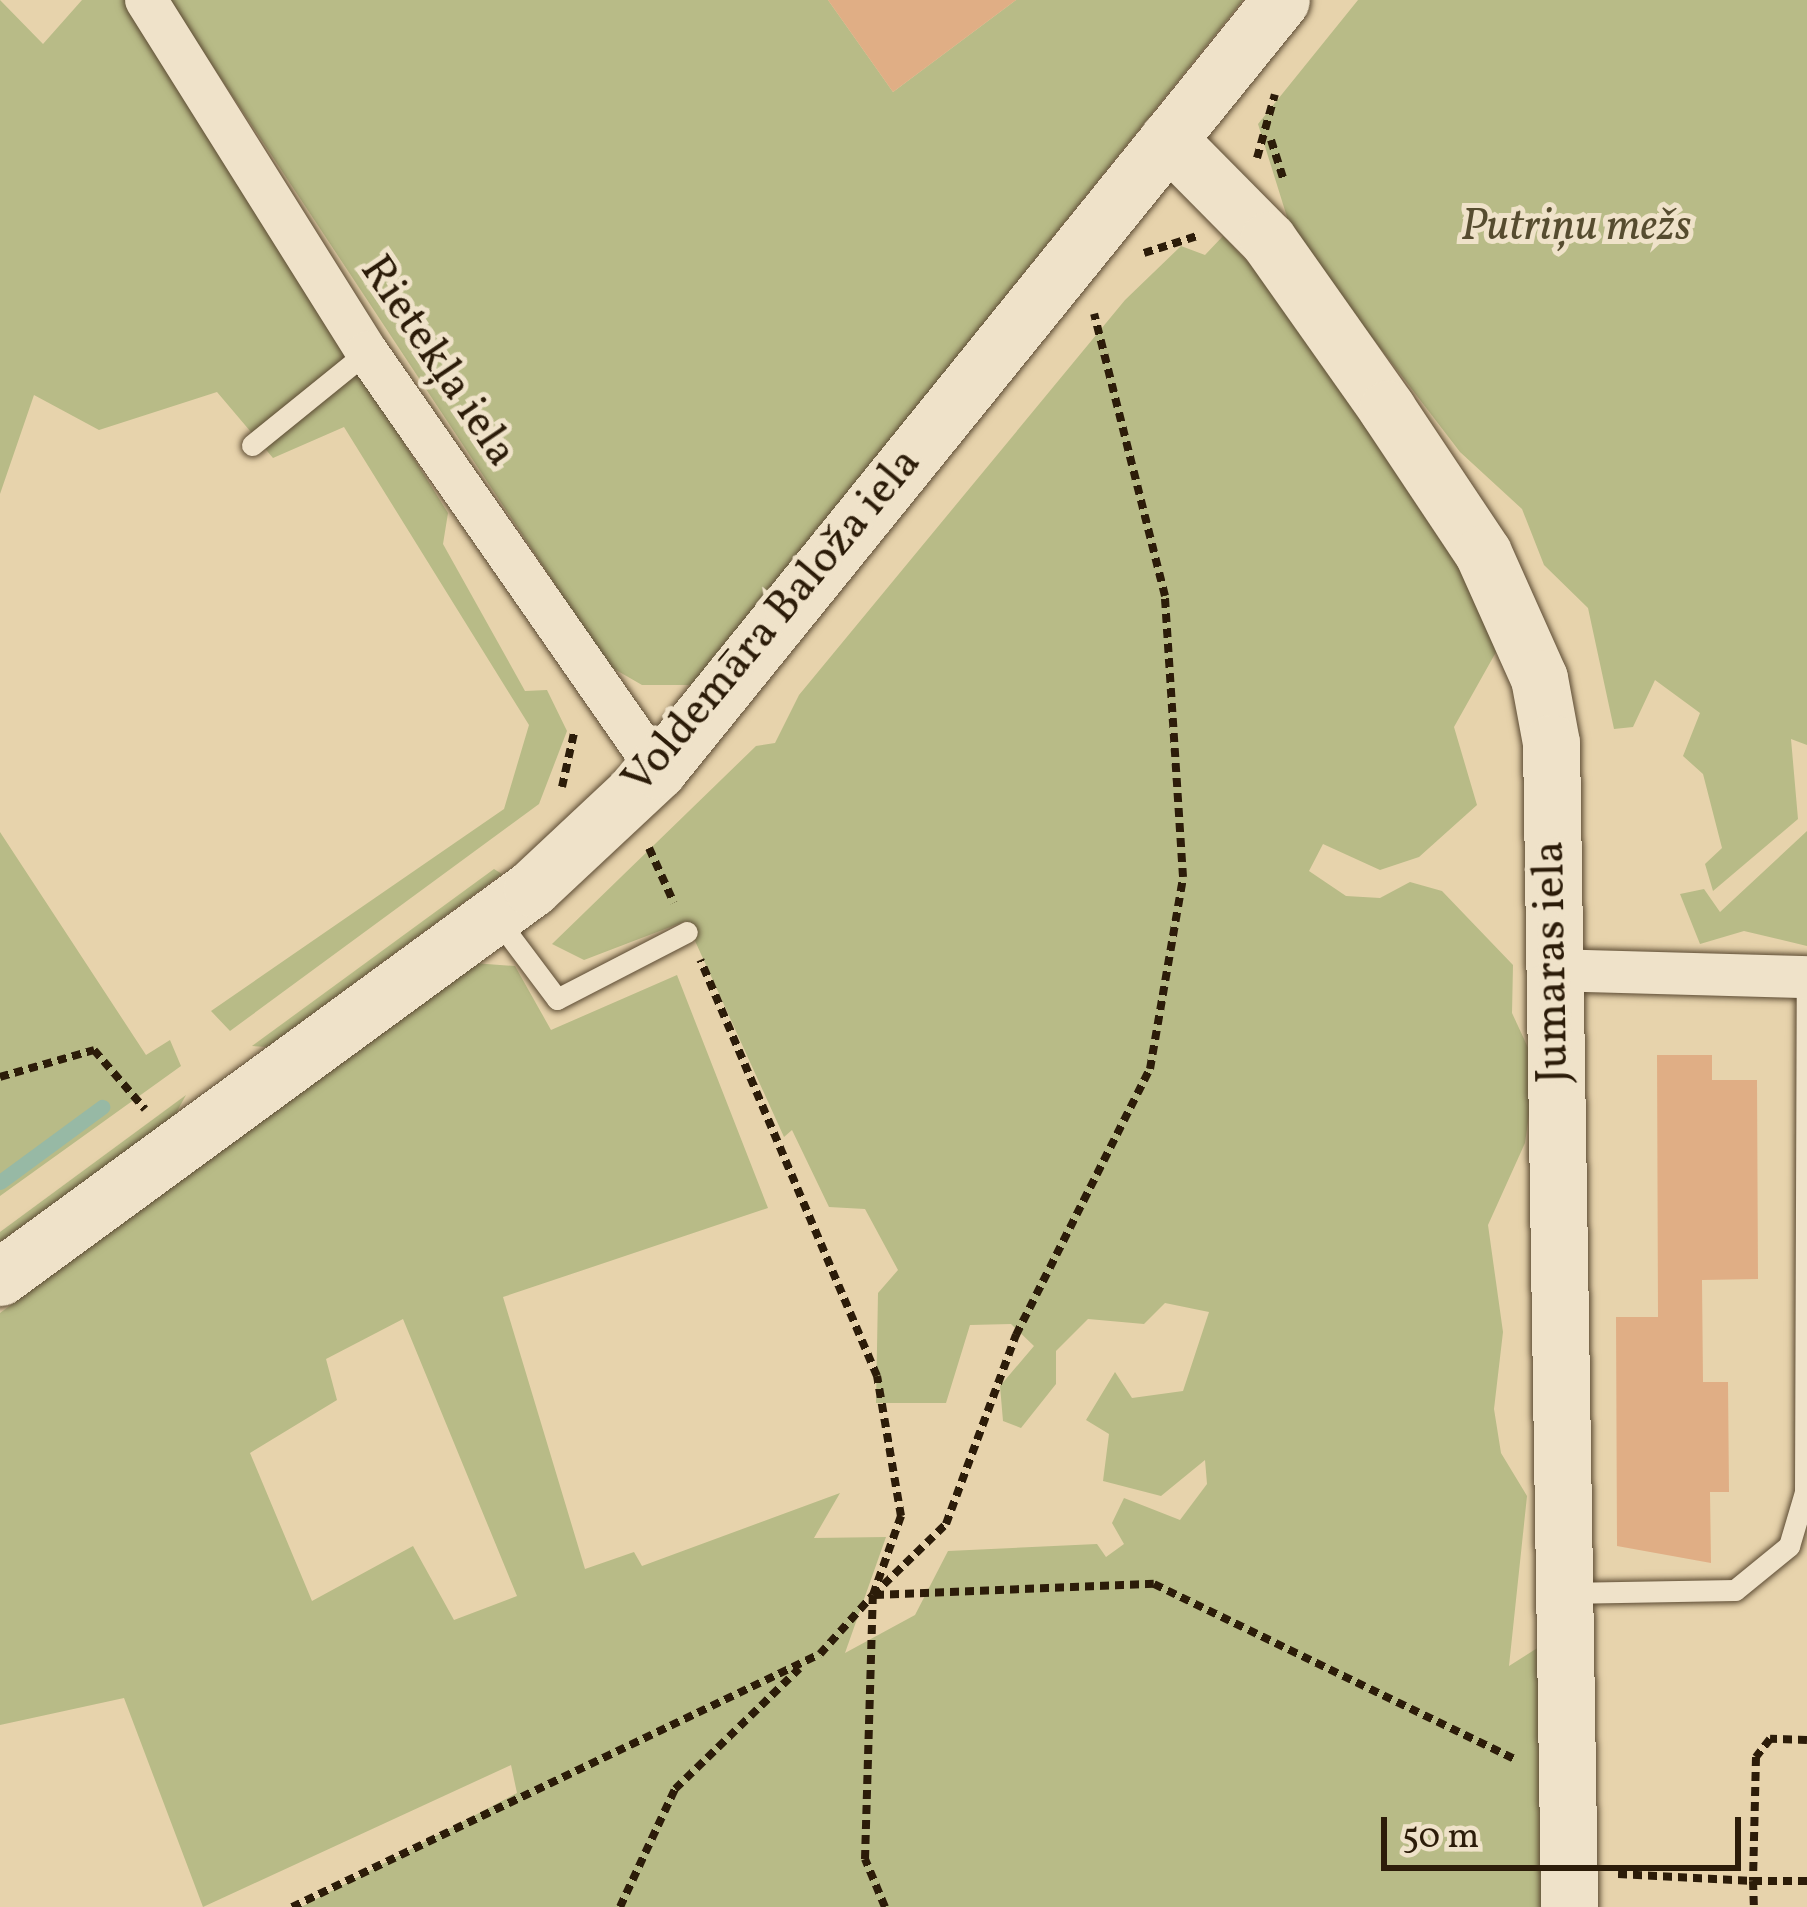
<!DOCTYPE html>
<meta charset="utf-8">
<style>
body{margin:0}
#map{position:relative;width:1807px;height:1907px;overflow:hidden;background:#e7d3ac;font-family:Vollkorn,serif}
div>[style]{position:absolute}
.green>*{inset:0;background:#b8bb87}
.stream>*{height:15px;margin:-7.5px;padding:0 7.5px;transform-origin:7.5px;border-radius:7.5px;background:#97b9a5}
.building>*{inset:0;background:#e0ae85}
.path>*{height:8px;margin-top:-4px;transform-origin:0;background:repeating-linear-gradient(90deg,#2c1c09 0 9px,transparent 0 15px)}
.roads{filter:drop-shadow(0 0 3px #5b4a32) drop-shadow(0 0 3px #5b4a32)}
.lane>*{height:21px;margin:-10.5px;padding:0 10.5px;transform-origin:10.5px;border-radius:10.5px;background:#efe2c9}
.street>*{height:42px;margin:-21px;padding:0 21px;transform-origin:21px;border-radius:21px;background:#efe2c9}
.secondary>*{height:57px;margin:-28.5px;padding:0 28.5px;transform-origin:28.5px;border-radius:28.5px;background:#efe2c9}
span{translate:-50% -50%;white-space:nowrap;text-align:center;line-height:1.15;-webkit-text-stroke:10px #efe2c9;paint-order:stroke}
.park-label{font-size:45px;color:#564c2f;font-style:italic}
.street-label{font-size:45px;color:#2c1c09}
.scale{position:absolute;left:1381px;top:1817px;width:360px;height:54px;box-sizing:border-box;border:6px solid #2c1c09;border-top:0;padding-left:15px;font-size:36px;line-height:42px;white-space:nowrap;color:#2c1c09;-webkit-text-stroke:9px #efe2c9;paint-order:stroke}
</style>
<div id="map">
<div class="green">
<i style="clip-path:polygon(0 0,43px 44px,82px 0,127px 0,448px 513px,443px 544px,525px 691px,547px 690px,567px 731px,539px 804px,230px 1031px,211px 1011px,504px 809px,529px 725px,344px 427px,273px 458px,217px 392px,99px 430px,34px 395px,0 494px)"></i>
<i style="clip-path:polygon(169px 0,828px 0,893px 92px,1016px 0,1243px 0,693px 685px,642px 685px,609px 666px)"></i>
<i style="clip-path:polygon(1358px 0,1807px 0,1807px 745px,1791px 739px,1798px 819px,1713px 891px,1705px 864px,1722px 848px,1703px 774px,1683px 756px,1700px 713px,1655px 680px,1633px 727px,1614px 729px,1588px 608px,1544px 565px,1522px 509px,1460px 452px,1292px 233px,1258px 124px)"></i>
<i style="clip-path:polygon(evenodd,1223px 236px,1267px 282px,1472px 585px,1500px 645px,1454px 727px,1477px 805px,1419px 857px,1380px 870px,1323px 844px,1309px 871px,1346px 896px,1380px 898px,1410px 882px,1442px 891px,1513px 965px,1512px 1013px,1536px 1065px,1525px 1143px,1488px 1225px,1503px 1332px,1494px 1409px,1501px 1453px,1527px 1496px,1509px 1666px,1542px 1645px,1561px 1907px,301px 1907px,517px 1793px,511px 1765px,203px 1907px,124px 1698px,0 1725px,0 1313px,473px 963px,515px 966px,551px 1030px,677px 975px,768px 1208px,503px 1297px,585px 1569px,634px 1552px,642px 1566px,840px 1493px,814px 1538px,886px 1537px,845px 1653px,915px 1615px,948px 1551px,1097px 1544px,1106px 1557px,1124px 1544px,1112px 1523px,1124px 1498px,1180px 1520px,1207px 1484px,1205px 1460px,1161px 1496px,1103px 1481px,1109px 1434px,1086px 1420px,1115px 1372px,1132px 1398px,1183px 1391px,1209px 1312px,1165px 1303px,1144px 1324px,1088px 1319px,1056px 1351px,1056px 1384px,1021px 1428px,1003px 1421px,1000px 1386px,1034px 1346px,1011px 1324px,970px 1325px,946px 1403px,876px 1403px,878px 1293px,898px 1270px,865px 1209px,829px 1207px,792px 1130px,784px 1137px,686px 921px,584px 960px,552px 944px,756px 746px,775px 743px,799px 695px,1125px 300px,1181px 246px,1205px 255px,1223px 236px,403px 1319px,517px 1596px,454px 1620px,413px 1546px,312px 1601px,250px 1453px,337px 1400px,326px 1359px,403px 1319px)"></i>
<i style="clip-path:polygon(1807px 831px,1807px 946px,1744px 931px,1700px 944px,1680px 894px,1704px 889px,1720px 912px)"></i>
<i style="clip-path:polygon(0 832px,146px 1055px,170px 1040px,181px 1066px,0 1196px)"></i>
<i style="clip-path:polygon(494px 869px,502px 874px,267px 1047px,252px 1046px)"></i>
<i style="clip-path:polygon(186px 1095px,175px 1115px,0 1242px,0 1232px)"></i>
</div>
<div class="stream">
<i style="left:0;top:1182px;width:127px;rotate:-36.3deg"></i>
</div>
<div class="building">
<i style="clip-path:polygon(828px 0,1016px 0,893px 92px)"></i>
<i style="clip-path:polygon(1657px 1055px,1712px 1055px,1712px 1080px,1757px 1080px,1758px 1279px,1702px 1280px,1703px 1382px,1728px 1382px,1729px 1492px,1710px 1492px,1711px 1563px,1617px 1546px,1616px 1317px,1658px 1317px)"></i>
</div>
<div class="path">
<i style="left:1271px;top:140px;width:43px;rotate:72.4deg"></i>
<i style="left:1257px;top:158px;width:66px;rotate:-74.3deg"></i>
<i style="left:1144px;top:253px;width:56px;rotate:-17.8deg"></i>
<i style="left:562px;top:787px;width:55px;rotate:-77.5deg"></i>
<i style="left:649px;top:848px;width:60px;rotate:65.6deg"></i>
<i style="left:0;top:1077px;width:98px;rotate:-16deg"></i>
<i style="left:94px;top:1050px;width:78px;rotate:49.2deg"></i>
<i style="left:875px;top:1595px;width:279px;rotate:-2.3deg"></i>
<i style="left:1154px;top:1584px;width:401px;rotate:25.9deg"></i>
<i style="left:1807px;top:1740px;width:37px;rotate:-178deg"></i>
<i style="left:1770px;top:1739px;width:23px;rotate:128deg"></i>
<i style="left:1756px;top:1757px;width:124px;rotate:91.4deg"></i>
<i style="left:1753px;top:1881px;width:54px"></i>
<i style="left:1618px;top:1874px;width:135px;rotate:3deg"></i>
<i style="left:1753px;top:1881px;width:26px;rotate:88deg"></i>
<i style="left:292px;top:1907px;width:585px;rotate:-25.6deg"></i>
<i style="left:820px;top:1654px;width:79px;rotate:-48.1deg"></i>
<i style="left:873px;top:1595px;width:84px;rotate:-70.5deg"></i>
<i style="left:901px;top:1516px;width:142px;rotate:-99.7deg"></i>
<i style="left:877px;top:1376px;width:452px;rotate:-113deg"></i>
<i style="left:620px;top:1907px;width:130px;rotate:-65deg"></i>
<i style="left:675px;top:1789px;width:173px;rotate:-44.1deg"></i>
<i style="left:885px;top:1907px;width:52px;rotate:-112.6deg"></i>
<i style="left:865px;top:1859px;width:264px;rotate:-88.3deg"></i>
<i style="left:873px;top:1595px;width:102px;rotate:-44.2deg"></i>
<i style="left:946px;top:1524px;width:202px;rotate:-69.7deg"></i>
<i style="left:1016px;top:1335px;width:298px;rotate:-63.3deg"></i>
<i style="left:1150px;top:1069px;width:195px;rotate:-80.2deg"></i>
<i style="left:1183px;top:877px;width:282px;rotate:-93.7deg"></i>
<i style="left:1165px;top:596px;width:291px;rotate:-104.1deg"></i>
</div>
<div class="roads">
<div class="lane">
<i style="left:252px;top:445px;width:148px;rotate:-39deg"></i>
<i style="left:497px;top:919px;width:100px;rotate:53.1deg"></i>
<i style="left:557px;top:999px;width:146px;rotate:-27.3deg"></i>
<i style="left:1564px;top:1593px;width:171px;rotate:-1deg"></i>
<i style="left:1735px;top:1590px;width:70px;rotate:-39.2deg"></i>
<i style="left:1789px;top:1546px;width:56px;rotate:-73.5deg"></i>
<i style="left:1805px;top:1492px;width:499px;rotate:-89.8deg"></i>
</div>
<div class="street">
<i style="left:146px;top:0;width:416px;rotate:57.9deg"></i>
<i style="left:367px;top:352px;width:509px;rotate:55.16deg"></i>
<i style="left:1553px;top:970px;width:254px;rotate:1.6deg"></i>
</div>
<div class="secondary">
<i style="left:1168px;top:139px;width:142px;rotate:45.3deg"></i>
<i style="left:1268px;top:240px;width:207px;rotate:54.8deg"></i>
<i style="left:1387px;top:409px;width:173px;rotate:56.3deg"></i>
<i style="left:1483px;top:553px;width:137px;rotate:65.9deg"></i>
<i style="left:1539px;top:678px;width:66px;rotate:79.5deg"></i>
<i style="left:1551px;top:743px;width:1164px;rotate:89.11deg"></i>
<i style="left:0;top:1277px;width:659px;rotate:-36.17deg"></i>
<i style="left:532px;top:888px;width:173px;rotate:-43.1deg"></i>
<i style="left:658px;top:770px;width:990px;rotate:-51.02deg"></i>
</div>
</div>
<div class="park-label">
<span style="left:1576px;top:228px">Putriņu mežs</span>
</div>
<div class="street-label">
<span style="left:437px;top:362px;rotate:56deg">Rietekļa iela</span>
<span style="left:773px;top:622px;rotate:-50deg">Voldemāra Baloža iela</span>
<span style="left:1553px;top:962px;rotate:-91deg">Jumaras iela</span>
</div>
<div class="scale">50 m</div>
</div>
